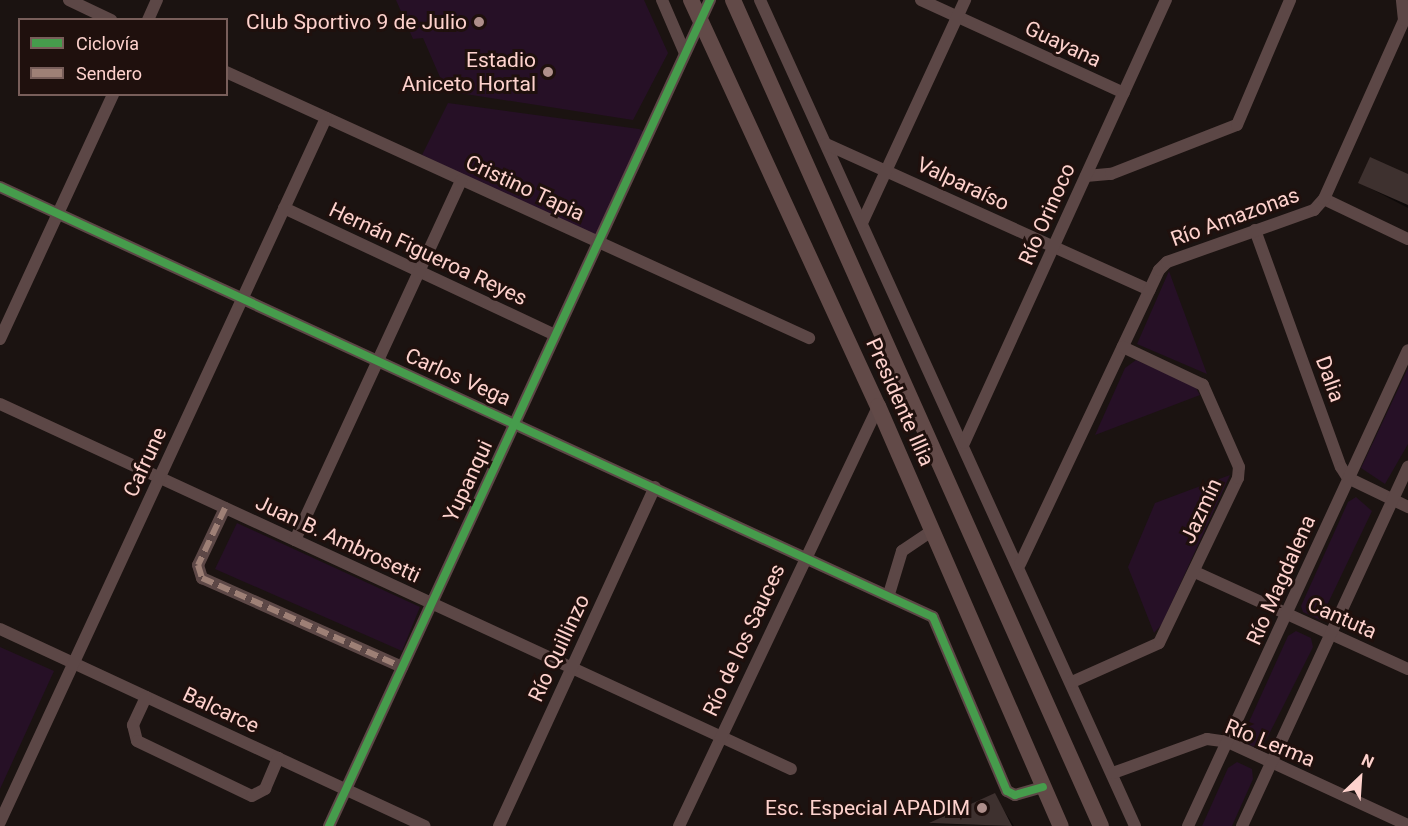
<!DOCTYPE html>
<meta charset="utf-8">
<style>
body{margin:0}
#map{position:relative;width:1408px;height:826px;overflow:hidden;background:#1b1311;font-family:Roboto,sans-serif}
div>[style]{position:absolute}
.green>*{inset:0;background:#261026}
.shadow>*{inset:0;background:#0007}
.building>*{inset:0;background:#3e312f}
.street>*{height:12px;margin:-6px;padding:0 6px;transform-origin:6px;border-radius:6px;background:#5c4746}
.secondary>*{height:16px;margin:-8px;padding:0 8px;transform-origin:8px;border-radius:8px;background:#624a48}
.quiet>*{height:6px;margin-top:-3px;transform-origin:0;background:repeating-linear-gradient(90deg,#9e8076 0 12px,transparent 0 18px)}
.cycleway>*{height:8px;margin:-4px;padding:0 4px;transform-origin:4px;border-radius:4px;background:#469c4c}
.dots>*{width:16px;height:16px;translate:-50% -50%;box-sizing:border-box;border:3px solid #1f100d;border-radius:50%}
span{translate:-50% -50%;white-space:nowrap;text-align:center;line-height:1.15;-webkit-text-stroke:6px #1f100d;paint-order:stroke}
.poi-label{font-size:21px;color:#fed2cd}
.right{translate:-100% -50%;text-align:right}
.street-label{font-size:21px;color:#fed2cd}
.legend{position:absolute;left:18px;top:18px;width:210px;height:78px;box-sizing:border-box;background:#1f100d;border:2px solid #785e5a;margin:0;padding:8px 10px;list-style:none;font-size:18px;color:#fed2cd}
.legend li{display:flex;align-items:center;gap:12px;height:30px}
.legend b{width:30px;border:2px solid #785e5a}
.north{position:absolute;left:1330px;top:748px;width:60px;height:60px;-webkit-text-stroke:4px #1f100d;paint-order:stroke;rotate:25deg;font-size:16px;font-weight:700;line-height:24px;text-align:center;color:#fed2cd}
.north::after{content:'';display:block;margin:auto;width:21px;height:27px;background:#fed2cd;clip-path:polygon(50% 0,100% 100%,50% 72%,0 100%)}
</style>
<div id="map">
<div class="green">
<i style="clip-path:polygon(396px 0,644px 0,668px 53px,633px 120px,446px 91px,423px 38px,413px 39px)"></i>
<i style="clip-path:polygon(448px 103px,639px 129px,645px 132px,595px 237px,422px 155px)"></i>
<i style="clip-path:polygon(1169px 271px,1174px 285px,1207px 374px,1137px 344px)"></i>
<i style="clip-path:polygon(1136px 360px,1195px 386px,1200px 395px,1095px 435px,1125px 368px)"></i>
<i style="clip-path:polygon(1408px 368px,1408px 444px,1385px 484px,1361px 468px)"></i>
<i style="clip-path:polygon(1230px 475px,1162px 624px,1154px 633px,1128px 567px,1155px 503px)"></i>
<i style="clip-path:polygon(1356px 497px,1372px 511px,1320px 620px,1303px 612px,1301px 606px,1348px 502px)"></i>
<i style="clip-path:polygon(237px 523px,420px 607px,402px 651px,215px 569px)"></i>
<i style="clip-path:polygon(1296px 631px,1311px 638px,1313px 647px,1261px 750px,1244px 742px,1243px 735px,1288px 636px)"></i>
<i style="clip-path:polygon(0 647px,54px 671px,0 789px)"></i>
<i style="clip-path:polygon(1237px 762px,1252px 769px,1253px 779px,1232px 826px,1202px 826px,1228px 768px)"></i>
</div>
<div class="shadow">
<i style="clip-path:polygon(1408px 175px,1408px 208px,1360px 183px)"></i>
<i style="clip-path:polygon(994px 795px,1014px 826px,931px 824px)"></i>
</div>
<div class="building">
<i style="clip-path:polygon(1370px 157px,1408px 174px,1408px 205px,1358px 183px)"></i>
<i style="clip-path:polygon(995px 793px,1012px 826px,929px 823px)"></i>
</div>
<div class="street">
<i style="left:69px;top:0;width:47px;rotate:25.5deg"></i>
<i style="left:662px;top:0;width:56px;rotate:66.7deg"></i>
<i style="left:760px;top:0;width:907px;rotate:65.58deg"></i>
<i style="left:921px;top:0;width:223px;rotate:24.6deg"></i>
<i style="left:148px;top:20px;width:22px;rotate:-66deg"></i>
<i style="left:226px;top:72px;width:641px;rotate:24.53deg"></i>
<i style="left:826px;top:144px;width:355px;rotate:24.3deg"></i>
<i style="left:1086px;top:176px;width:25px;rotate:-5deg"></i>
<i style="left:1111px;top:174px;width:135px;rotate:-21.3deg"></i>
<i style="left:1237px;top:125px;width:136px;rotate:-67deg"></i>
<i style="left:0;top:187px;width:1027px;rotate:24.74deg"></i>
<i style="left:933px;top:617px;width:189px;rotate:67deg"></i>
<i style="left:1007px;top:791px;width:9px;rotate:27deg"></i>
<i style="left:1015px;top:795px;width:29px;rotate:-16deg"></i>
<i style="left:1324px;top:199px;width:93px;rotate:25.5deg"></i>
<i style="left:284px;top:208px;width:299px;rotate:25.1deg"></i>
<i style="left:862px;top:223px;width:246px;rotate:-65.2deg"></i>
<i style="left:1255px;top:230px;width:252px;rotate:70.1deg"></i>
<i style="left:1341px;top:467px;width:13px;rotate:58deg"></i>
<i style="left:1348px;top:478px;width:67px;rotate:25.8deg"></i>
<i style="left:0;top:339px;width:270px;rotate:-65.2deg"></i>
<i style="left:0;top:404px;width:871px;rotate:24.77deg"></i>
<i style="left:964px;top:443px;width:487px;rotate:-65.5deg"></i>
<i style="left:225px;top:508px;width:63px;rotate:115.3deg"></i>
<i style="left:198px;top:565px;width:14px;rotate:73deg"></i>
<i style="left:202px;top:578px;width:219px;rotate:24deg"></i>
<i style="left:295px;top:540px;width:396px;rotate:-65.2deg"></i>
<i style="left:1020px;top:564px;width:325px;rotate:-64.7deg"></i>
<i style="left:1159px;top:270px;width:11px;rotate:-45deg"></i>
<i style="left:1167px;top:262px;width:156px;rotate:-19.5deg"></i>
<i style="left:1314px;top:210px;width:15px;rotate:-48deg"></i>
<i style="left:1324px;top:199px;width:196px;rotate:-65.9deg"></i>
<i style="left:1404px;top:20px;width:20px;rotate:-96deg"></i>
<i style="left:1195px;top:572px;width:234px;rotate:24.5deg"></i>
<i style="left:889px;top:594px;width:45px;rotate:-73.2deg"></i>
<i style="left:902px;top:551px;width:36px;rotate:-34deg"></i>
<i style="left:0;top:629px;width:468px;rotate:24.9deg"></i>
<i style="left:1072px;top:682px;width:95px;rotate:-24.1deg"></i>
<i style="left:1159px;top:643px;width:183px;rotate:-64.4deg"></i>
<i style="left:1238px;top:478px;width:11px;rotate:-85deg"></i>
<i style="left:1239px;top:467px;width:90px;rotate:-113.7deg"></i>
<i style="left:1203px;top:385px;width:89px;rotate:-154.6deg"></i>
<i style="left:146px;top:697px;width:31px;rotate:115deg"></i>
<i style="left:133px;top:725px;width:16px;rotate:76deg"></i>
<i style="left:137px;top:741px;width:127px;rotate:25.6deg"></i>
<i style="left:252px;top:796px;width:15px;rotate:-28deg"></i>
<i style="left:265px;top:789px;width:34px;rotate:-67deg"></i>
<i style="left:1113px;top:773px;width:100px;rotate:-19.9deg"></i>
<i style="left:1207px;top:739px;width:21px;rotate:8deg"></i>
<i style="left:1228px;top:742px;width:198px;rotate:24.8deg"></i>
<i style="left:0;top:822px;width:776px;rotate:-65.15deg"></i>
<i style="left:329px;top:826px;width:910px;rotate:-65.24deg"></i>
<i style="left:499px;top:826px;width:373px;rotate:-65.3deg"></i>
<i style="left:679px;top:826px;width:465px;rotate:-64.6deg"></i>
<i style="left:1188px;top:826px;width:524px;rotate:-65.19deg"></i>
<i style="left:1242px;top:826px;width:396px;rotate:-65.2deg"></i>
</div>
<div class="secondary">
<i style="left:691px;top:0;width:447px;rotate:65.3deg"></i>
<i style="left:878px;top:406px;width:458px;rotate:66.5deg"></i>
<i style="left:733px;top:0;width:904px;rotate:65.99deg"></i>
</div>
<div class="quiet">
<i style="left:225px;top:508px;width:63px;rotate:115.3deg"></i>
<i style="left:198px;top:565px;width:14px;rotate:73deg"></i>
<i style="left:202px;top:578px;width:219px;rotate:24deg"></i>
</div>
<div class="cycleway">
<i style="left:0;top:187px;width:1027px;rotate:24.74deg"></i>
<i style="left:933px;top:617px;width:189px;rotate:67deg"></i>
<i style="left:1007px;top:791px;width:9px;rotate:27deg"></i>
<i style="left:1015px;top:795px;width:29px;rotate:-16deg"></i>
<i style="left:329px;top:826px;width:910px;rotate:-65.24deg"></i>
</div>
<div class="dots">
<i style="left:479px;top:22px;background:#af8f8b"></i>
<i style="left:548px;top:72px;background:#af8f8b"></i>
<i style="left:982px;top:808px;background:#af8f8b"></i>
</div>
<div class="poi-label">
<span class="right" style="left:467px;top:22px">Club Sportivo 9 de Julio</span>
<span class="right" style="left:536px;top:72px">Estadio<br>Aniceto Hortal</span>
<span class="right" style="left:970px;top:808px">Esc. Especial APADIM</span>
</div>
<div class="street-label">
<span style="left:1063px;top:44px;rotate:25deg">Guayana</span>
<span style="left:963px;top:184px;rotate:25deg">Valparaíso</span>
<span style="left:525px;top:188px;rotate:25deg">Cristino Tapia</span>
<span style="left:1047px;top:214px;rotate:-66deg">Río Orinoco</span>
<span style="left:1235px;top:217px;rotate:-20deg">Río Amazonas</span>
<span style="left:428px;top:254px;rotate:25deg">Hernán Figueroa Reyes</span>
<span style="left:458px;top:377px;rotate:24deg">Carlos Vega</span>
<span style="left:1330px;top:379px;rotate:70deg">Dalia</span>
<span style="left:900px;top:402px;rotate:66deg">Presidente Illia</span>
<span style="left:145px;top:462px;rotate:-65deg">Cafrune</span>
<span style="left:468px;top:481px;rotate:-65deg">Yupanqui</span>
<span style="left:1201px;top:511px;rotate:-65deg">Jazmín</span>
<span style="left:338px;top:539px;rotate:25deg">Juan B. Ambrosetti</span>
<span style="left:1281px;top:580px;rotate:-66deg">Río Magdalena</span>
<span style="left:1342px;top:618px;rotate:24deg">Cantuta</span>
<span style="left:744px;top:640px;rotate:-65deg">Río de los Sauces</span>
<span style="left:559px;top:648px;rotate:-65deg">Río Quillinzo</span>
<span style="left:221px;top:710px;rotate:25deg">Balcarce</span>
<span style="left:1270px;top:743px;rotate:22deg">Río Lerma</span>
</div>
<ul class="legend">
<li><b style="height:8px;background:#469c4c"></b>Ciclovía</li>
<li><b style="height:8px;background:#9e8076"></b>Sendero</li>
</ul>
<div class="north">N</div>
</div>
